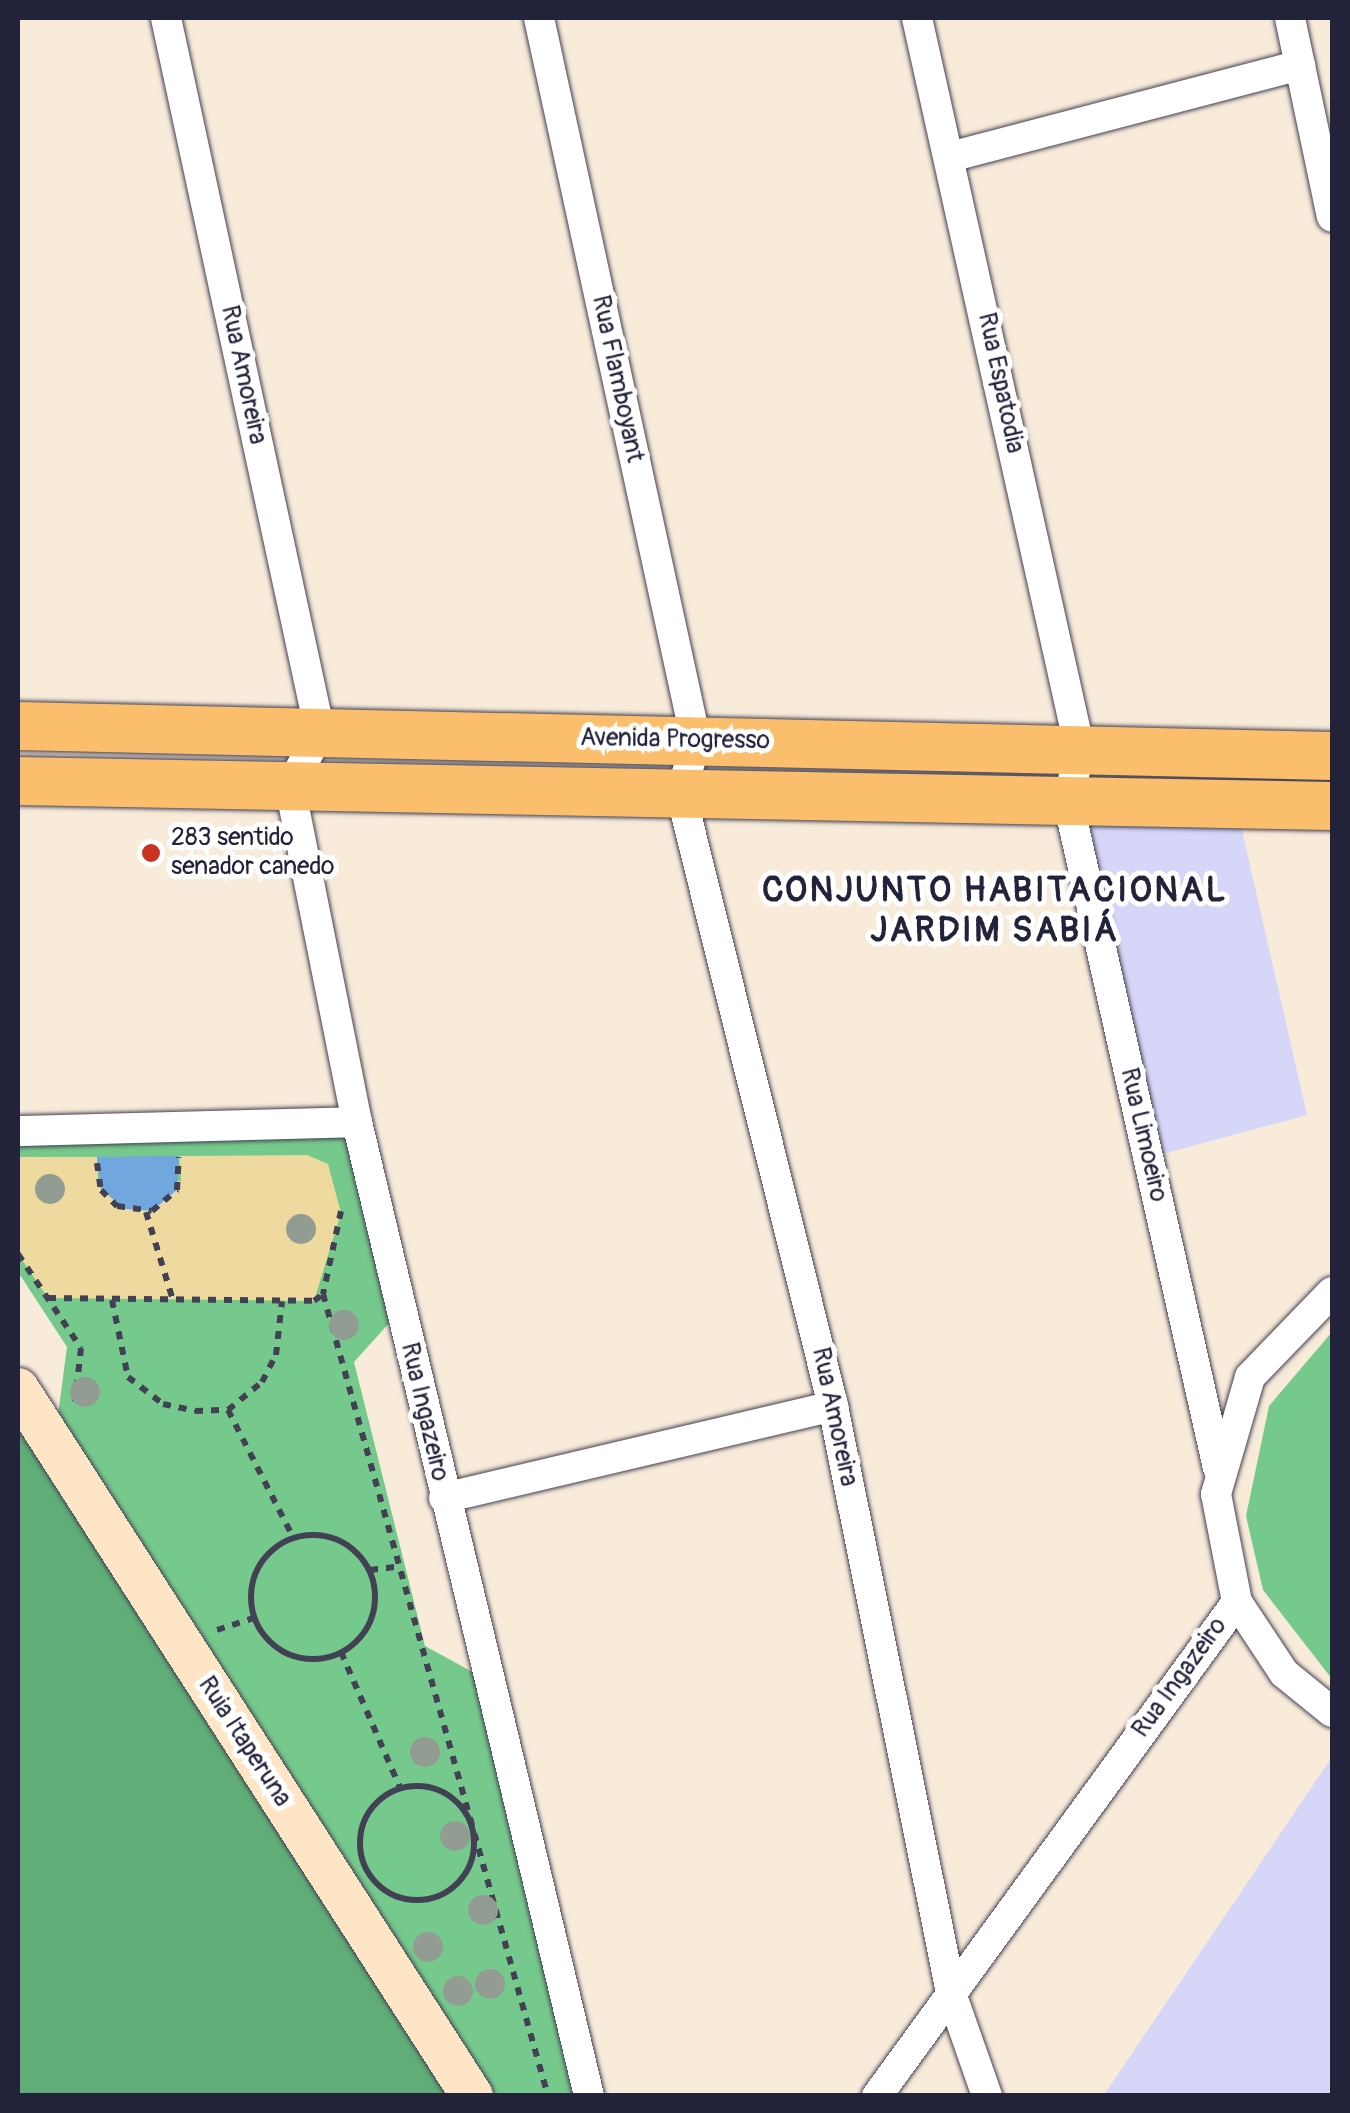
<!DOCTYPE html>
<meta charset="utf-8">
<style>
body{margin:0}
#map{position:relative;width:1350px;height:2113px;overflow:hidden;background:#f9ebda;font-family:Pangolin,sans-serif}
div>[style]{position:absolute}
.built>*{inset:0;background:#d6d7f8}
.green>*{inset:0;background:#76c98c}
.forest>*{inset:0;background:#60ad78}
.sand>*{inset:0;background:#eeda9e}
.water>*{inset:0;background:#70a7de}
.path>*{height:6px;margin-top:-3px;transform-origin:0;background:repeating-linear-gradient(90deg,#424053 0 8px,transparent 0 16px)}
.path>.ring{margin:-3px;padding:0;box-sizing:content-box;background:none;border:6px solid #424053;border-radius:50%}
.roads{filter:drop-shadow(0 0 2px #424053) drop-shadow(0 0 2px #424053)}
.street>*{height:30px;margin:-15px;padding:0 15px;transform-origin:15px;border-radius:15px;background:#fff}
.secondary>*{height:42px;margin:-21px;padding:0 21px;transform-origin:21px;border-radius:21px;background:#fde5c5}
.primary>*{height:48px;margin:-24px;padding:0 24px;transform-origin:24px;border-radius:24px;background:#fabe6d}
.trees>*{width:30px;height:30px;margin:-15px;border-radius:50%;background:#939c92}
.dots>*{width:28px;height:28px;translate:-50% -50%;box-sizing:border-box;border:5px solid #fff;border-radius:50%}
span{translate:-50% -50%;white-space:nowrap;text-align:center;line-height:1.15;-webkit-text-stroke:10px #fff;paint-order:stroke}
.street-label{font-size:25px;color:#22223b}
.poi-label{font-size:25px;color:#22223b}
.left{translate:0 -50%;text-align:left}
.district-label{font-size:35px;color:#22223b;font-weight:700;letter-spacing:2.5px}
.frame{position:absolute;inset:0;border:20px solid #22223b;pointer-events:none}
</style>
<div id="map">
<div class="built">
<i style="clip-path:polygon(1068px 801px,1236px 804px,1307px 1115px,1148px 1158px)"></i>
<i style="clip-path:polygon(1332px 1757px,1332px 2095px,1104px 2095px)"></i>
</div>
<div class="green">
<i style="clip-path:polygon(357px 1122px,401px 1310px,354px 1362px,425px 1646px,489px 1681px,589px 2095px,472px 2095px,54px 1445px,67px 1347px,18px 1272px,18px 1131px)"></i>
<i style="clip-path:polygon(1332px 1332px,1332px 1679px,1263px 1590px,1246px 1516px,1269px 1406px)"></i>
</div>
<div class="forest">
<i style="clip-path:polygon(18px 1388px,472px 2095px,18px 2095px)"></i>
</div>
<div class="sand">
<i style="clip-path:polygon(307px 1155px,328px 1164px,341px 1213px,314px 1301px,48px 1298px,18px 1254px,18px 1157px,97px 1157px,98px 1179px,181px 1181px,179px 1156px)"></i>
</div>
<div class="water">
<i style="clip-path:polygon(179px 1156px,177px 1190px,152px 1211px,126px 1209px,101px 1190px,97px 1157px)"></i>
</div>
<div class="path">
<i style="left:97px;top:1163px;width:27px;rotate:82deg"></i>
<i style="left:101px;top:1190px;width:23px;rotate:45deg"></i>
<i style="left:117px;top:1206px;width:35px;rotate:8deg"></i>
<i style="left:152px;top:1211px;width:33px;rotate:-40deg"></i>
<i style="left:177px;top:1190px;width:33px;rotate:-87deg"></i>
<i style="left:341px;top:1211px;width:85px;rotate:102.2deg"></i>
<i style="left:323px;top:1294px;width:833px;rotate:74.33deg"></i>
<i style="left:146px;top:1212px;width:89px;rotate:73deg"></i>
<i style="left:18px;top:1254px;width:113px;rotate:56.2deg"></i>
<i style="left:81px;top:1348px;width:54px;rotate:96.3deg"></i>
<i style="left:48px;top:1298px;width:266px;rotate:0.6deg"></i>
<i style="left:314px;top:1301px;width:11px;rotate:-38deg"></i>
<i style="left:112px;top:1300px;width:79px;rotate:78.3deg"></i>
<i style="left:128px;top:1377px;width:44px;rotate:37.6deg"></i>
<i style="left:163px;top:1404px;width:33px;rotate:12deg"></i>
<i style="left:195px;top:1411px;width:33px;rotate:-2deg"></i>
<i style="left:228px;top:1410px;width:44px;rotate:-39.5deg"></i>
<i style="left:262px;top:1382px;width:30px;rotate:-63deg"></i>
<i style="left:276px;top:1355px;width:54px;rotate:-83.7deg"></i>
<i style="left:228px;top:1410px;width:143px;rotate:62.9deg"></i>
<i class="ring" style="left:251px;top:1535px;width:118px;height:118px"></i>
<i style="left:370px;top:1570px;width:25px;rotate:-7deg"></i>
<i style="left:217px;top:1630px;width:39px;rotate:-18deg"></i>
<i style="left:341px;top:1652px;width:148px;rotate:66.5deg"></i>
<i class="ring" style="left:360px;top:1786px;width:108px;height:108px"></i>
</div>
<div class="roads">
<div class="street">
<i style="left:166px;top:18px;width:730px;rotate:77.83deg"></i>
<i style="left:320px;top:732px;width:63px;rotate:118.6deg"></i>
<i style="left:290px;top:787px;width:342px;rotate:78.7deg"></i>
<i style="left:357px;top:1122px;width:1001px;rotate:76.6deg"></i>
<i style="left:539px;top:18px;width:740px;rotate:77.75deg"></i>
<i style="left:696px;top:741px;width:55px;rotate:105.8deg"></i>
<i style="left:681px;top:794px;width:631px;rotate:76.05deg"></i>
<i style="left:833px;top:1406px;width:599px;rotate:78.63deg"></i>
<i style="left:951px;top:1993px;width:109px;rotate:70.7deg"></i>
<i style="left:917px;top:18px;width:750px;rotate:77.45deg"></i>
<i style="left:1080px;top:750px;width:52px;rotate:103.2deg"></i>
<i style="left:1068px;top:801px;width:684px;rotate:77.33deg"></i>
<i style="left:1290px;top:18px;width:203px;rotate:78.1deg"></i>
<i style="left:950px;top:157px;width:362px;rotate:-14.7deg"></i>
<i style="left:18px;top:1131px;width:339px;rotate:-1.5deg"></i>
<i style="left:1332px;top:1292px;width:118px;rotate:134deg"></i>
<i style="left:1250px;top:1377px;width:122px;rotate:106.2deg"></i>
<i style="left:1216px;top:1494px;width:110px;rotate:79deg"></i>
<i style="left:1237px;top:1602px;width:85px;rotate:56.5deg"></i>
<i style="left:1284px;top:1673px;width:62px;rotate:39.1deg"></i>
<i style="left:444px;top:1498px;width:400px;rotate:-13.3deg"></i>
<i style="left:877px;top:2096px;width:611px;rotate:-53.92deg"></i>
</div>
<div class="secondary">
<i style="left:18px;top:1389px;width:840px;rotate:57.29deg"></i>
</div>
<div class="primary">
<i style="left:18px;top:726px;width:1314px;rotate:1.31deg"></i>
<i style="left:18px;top:781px;width:1314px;rotate:1.09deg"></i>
</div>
</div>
<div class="trees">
<i style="left:50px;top:1189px"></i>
<i style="left:301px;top:1229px"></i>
<i style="left:344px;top:1325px"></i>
<i style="left:85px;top:1392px"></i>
<i style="left:425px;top:1752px"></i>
<i style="left:455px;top:1836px"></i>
<i style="left:483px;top:1910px"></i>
<i style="left:428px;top:1947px"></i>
<i style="left:490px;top:1984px"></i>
<i style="left:458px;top:1991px"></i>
</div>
<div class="dots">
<i style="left:151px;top:853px;background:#c8321e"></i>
</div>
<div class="street-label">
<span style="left:243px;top:375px;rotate:78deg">Rua Amoreira</span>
<span style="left:617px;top:379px;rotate:78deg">Rua Flamboyant</span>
<span style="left:1000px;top:383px;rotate:78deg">Rua Espatodia</span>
<span style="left:675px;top:740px;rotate:1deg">Avenida Progresso</span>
<span style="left:1143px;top:1135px;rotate:77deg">Rua Limoeiro</span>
<span style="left:424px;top:1412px;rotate:77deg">Rua Ingazeiro</span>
<span style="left:834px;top:1417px;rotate:78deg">Rua Amoreira</span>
<span style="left:1180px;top:1678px;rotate:-54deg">Rua Ingazeiro</span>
<span style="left:244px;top:1742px;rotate:57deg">Ruia Itaperuna</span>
</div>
<div class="poi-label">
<span class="left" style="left:171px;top:853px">283 sentido<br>senador canedo</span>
</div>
<div class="district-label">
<span style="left:995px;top:910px">CONJUNTO HABITACIONAL<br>JARDIM SABIÁ</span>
</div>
<div class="frame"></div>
</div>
